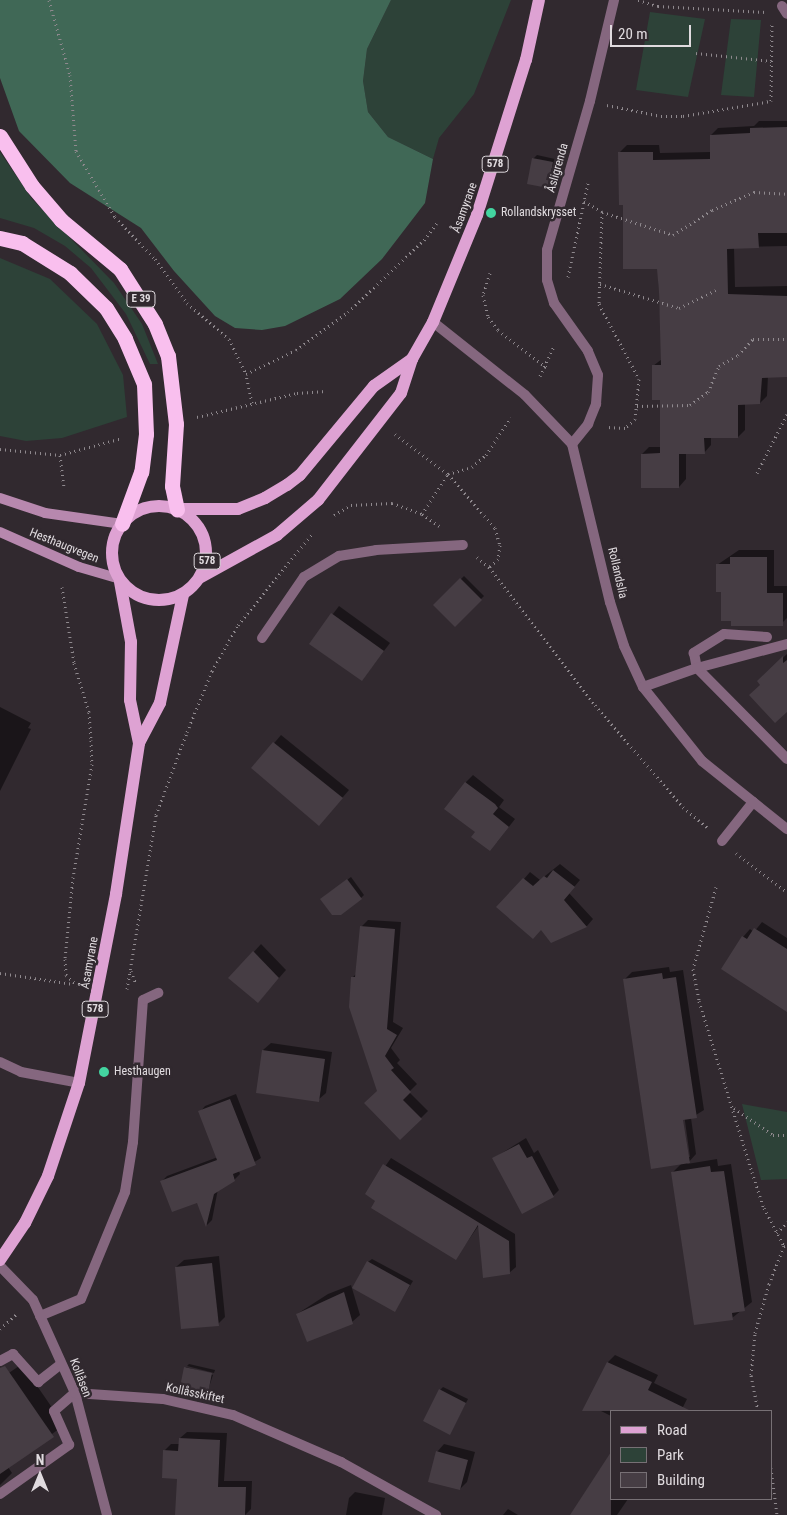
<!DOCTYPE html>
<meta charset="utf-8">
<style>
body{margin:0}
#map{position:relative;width:787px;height:1515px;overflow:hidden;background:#31292f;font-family:"Roboto Condensed",sans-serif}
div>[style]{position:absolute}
.green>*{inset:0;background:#2d4238}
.forest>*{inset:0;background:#406856}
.shadow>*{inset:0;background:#0007}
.building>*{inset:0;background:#463d44}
.path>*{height:3px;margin-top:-1.5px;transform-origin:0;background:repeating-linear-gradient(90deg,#8f898e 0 1px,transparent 0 5px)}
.service>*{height:10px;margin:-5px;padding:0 5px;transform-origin:5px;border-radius:5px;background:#85677f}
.minor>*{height:10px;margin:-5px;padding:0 5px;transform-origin:5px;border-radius:5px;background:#85677f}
.secondary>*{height:10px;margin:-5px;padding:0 5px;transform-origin:5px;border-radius:5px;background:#b788ae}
.primary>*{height:12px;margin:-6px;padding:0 6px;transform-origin:6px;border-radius:6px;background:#dea2d3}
.primary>.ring{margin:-6px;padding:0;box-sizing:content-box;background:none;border:12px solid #dea2d3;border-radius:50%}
.motorway>*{height:15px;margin:-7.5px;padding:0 7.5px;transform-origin:7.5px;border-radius:7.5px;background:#f9bfee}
.dots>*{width:14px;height:14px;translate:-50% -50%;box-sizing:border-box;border:2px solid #31292f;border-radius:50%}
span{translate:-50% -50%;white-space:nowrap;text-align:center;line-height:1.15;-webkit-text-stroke:5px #31292f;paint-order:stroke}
.shield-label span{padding:1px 4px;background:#31292f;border:1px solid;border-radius:4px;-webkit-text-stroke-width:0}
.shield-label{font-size:11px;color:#e0dbdf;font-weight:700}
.street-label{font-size:12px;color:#e0dbdf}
.poi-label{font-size:12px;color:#e0dbdf}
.left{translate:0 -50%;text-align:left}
.legend{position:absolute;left:610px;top:1410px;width:162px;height:90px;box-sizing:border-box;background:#31292f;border:1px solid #777075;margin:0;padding:6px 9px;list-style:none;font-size:15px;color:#e0dbdf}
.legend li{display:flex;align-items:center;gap:10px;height:25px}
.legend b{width:25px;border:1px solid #777075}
.north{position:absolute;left:15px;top:1450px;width:50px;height:50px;-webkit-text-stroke:4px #31292f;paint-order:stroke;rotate:0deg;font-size:14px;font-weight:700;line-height:20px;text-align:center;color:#e0dbdf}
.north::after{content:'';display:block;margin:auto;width:18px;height:22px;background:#e0dbdf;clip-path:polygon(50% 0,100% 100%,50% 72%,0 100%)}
.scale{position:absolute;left:610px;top:25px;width:81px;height:22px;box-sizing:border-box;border:2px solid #e0dbdf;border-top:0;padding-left:6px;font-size:15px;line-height:18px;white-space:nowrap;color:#e0dbdf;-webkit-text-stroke:4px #31292f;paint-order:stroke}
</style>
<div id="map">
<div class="green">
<i style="clip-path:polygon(391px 0,511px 0,474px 94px,439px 138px,433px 159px,388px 137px,368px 112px,363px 81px,367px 49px)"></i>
<i style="clip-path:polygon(650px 12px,705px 19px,688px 97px,636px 90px)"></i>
<i style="clip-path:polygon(731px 19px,761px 20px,754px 97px,721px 95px)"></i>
<i style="clip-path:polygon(0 152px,32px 199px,114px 283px,142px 324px,158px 364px,150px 364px,126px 314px,91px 268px,65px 246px,34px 228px,0 218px)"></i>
<i style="clip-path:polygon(0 258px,50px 279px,97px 324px,123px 375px,127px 417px,62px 438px,26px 441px,0 436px)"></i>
<i style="clip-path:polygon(742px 1104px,787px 1112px,787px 1179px,761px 1180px)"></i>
</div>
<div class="forest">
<i style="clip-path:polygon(0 0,391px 0,367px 49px,363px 81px,368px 112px,388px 137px,433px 159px,425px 203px,382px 259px,340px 299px,285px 326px,262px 330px,235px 328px,215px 316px,174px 271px,141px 228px,70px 183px,19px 131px,0 78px)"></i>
</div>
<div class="shadow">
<i style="clip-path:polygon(759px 121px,787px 121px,787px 246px,734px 247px,735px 287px,787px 286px,787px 376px,768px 376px,767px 396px,760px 403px,745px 403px,745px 430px,738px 437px,711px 437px,711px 445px,704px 453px,686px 453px,686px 479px,679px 487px,642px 454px,649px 447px,662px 447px,662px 399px,653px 366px,662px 359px,658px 268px,624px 204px,619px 153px,627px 145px,659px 145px,660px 153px,711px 152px,711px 135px,718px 128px,754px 126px)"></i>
<i style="clip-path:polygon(537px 155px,555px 159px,548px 186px,533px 159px)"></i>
<i style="clip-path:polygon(739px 550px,774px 550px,774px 586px,787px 586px,787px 618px,783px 622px,722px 590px,717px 565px)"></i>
<i style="clip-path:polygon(464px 576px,484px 596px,455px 625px,435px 605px)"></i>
<i style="clip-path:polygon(339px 606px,390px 643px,362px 680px,311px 643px)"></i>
<i style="clip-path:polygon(787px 654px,787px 712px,762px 685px,766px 674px)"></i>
<i style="clip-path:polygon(0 707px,31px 723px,28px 728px,31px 729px,0 791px)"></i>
<i style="clip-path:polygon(281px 735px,349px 790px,319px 825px,253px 768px)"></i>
<i style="clip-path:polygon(473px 775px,504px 800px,499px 807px,515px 819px,497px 842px,476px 832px,466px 782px)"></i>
<i style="clip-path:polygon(560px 864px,580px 880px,569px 893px,593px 919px,587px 926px,551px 941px,524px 879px,530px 872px,540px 880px)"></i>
<i style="clip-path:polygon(351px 877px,364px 895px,361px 898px,325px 896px)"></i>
<i style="clip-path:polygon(368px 920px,401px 922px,393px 1022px,403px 1028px,391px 1048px,400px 1060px,397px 1063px,417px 1084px,409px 1092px,428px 1111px,400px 1139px,378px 1091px,353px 977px,357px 973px,361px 927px)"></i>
<i style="clip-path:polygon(762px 922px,787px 938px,787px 1010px,722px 969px,743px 937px,750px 929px,754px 932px)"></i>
<i style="clip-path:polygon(261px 944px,286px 970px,258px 1002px,230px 978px)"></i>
<i style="clip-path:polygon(evenodd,669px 967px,670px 972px,683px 970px,704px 1110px,691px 1118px,696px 1154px,687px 1164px,717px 1159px,718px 1166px,731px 1164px,752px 1302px,732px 1318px,673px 1172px,682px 1163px,624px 980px,632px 972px,669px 967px,681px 1114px,684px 1114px,690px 1157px,688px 1157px,681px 1114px)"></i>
<i style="clip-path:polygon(271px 1043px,332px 1052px,326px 1093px,318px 1100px,263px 1050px)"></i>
<i style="clip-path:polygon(236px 1094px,261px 1158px,239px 1171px,240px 1174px,234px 1180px,218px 1189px,212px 1220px,207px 1225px,198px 1202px,162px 1181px,167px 1176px,218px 1157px,200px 1112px,205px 1106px)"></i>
<i style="clip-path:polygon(526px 1138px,534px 1153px,538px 1150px,559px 1190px,553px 1196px,494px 1158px)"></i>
<i style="clip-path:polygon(391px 1158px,515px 1234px,516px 1267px,509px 1273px,479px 1225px,456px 1258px,366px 1194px)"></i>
<i style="clip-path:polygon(219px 1256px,225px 1317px,218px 1324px,176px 1267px,184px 1260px)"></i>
<i style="clip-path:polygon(372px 1259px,413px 1281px,395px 1310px,368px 1262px)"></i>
<i style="clip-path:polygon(351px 1285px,360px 1315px,352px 1322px,297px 1314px,328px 1294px)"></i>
<i style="clip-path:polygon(615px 1355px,658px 1375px,654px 1383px,687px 1399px,681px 1411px,611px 1411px,611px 1416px,587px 1404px,608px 1362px)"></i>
<i style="clip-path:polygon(22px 1364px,64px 1425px,8px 1467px,12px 1473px,0 1485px,0 1379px)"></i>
<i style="clip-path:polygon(189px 1364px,215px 1370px,214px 1373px,187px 1366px)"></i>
<i style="clip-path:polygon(186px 1367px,213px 1375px,206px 1396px,180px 1391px)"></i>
<i style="clip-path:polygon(443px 1387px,468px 1399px,450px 1433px,440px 1390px)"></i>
<i style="clip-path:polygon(187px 1432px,227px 1433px,224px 1481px,252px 1481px,251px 1509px,245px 1515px,176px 1515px,178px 1478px,164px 1451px,171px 1444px,180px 1444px,180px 1438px)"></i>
<i style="clip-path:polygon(444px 1444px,475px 1452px,467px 1482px,460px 1489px,437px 1452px)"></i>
<i style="clip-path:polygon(355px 1492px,385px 1498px,382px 1515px,346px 1515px,349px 1498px)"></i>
<i style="clip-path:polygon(611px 1499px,628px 1499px,617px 1515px,572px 1515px)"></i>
<i style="clip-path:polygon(508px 1509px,518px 1515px,503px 1515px)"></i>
</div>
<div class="building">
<i style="clip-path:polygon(787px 127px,787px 233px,758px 233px,759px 248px,727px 249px,728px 294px,787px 296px,787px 377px,762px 378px,760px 404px,738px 405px,738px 438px,704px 438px,705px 454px,679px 454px,679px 488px,641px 488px,641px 454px,660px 453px,660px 400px,652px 400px,652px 365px,661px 365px,659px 292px,657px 269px,623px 269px,623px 205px,619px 205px,618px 152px,653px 152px,653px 160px,710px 159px,710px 135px,750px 133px,750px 128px)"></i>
<i style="clip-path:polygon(532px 158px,553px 162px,548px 188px,527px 184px)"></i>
<i style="clip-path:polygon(730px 557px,767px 557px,767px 593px,783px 593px,783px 626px,731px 626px,731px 621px,721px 621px,721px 592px,716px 592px,716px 564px,730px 564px)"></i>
<i style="clip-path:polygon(460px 578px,482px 600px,455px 627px,433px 605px)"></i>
<i style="clip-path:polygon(331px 613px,384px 651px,362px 681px,309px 644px)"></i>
<i style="clip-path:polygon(783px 656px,783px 663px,787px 660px,787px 712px,775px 723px,749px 695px,760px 685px,757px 681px)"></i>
<i style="clip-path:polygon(273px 742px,343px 798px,319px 826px,251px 768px)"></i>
<i style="clip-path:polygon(465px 782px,495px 804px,498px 808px,493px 814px,509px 827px,490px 851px,471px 837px,475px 832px,444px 809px)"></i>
<i style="clip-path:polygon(553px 870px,575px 887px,564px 900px,587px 927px,551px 943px,541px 930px,533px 939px,496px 907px,523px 878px,533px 886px,544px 876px,547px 878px)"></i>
<i style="clip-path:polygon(347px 879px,362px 899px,341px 915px,332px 915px,320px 899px)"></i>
<i style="clip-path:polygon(360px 926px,395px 929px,387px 1029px,397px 1035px,385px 1056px,394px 1068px,391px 1070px,411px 1092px,403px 1100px,422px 1119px,400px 1140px,364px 1103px,377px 1091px,349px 1007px,351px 977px,355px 977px)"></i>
<i style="clip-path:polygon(754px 928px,787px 949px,787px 1012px,721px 969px,742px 936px,747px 939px)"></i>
<i style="clip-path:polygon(253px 951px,279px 978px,258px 1003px,228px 978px)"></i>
<i style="clip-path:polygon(662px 973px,663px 979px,676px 977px,697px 1118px,683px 1120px,690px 1163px,651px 1169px,623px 979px)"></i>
<i style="clip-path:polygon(262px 1050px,325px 1059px,319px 1102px,256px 1093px)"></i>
<i style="clip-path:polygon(230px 1099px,256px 1165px,233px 1174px,235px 1181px,214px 1194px,206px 1227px,197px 1203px,172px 1212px,160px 1181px,217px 1160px,198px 1111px)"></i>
<i style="clip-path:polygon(519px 1144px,527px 1158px,532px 1156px,554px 1197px,522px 1214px,492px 1158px)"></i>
<i style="clip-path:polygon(383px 1164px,509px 1241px,510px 1274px,483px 1278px,478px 1225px,456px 1260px,371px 1208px,375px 1201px,365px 1194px)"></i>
<i style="clip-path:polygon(710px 1166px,711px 1172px,724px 1171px,745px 1311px,732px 1313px,733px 1320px,694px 1325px,671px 1172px)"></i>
<i style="clip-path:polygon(367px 1261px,410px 1285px,395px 1312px,352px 1288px)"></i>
<i style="clip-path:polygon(212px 1263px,219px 1326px,181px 1329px,175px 1267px)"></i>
<i style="clip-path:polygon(344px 1292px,353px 1324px,307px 1342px,296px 1314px)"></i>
<i style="clip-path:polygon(607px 1362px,652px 1382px,648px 1390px,691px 1411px,582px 1411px)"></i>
<i style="clip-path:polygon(5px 1366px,54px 1437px,0 1474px,0 1368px)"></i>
<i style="clip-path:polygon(184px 1367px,212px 1373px,207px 1398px,179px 1392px)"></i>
<i style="clip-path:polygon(439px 1389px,466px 1403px,450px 1435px,423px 1421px)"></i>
<i style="clip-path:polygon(179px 1438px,220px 1440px,218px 1487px,246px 1487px,245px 1515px,175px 1515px,177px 1479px,162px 1478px,163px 1450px,178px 1451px)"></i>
<i style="clip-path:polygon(436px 1451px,468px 1460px,460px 1490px,428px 1482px)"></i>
<i style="clip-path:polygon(611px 1452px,611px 1515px,570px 1515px)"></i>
</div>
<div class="path">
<i style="left:49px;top:0;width:78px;rotate:74.4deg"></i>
<i style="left:70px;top:75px;width:76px;rotate:85.5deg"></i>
<i style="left:76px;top:151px;width:77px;rotate:59.4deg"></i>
<i style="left:115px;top:217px;width:58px;rotate:46.4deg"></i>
<i style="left:155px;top:259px;width:54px;rotate:54deg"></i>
<i style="left:187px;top:303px;width:55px;rotate:40.6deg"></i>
<i style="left:229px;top:339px;width:39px;rotate:64deg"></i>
<i style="left:638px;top:0;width:21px;rotate:17deg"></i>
<i style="left:658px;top:6px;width:108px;rotate:3.2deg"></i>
<i style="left:696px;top:53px;width:76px;rotate:6deg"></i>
<i style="left:607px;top:105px;width:55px;rotate:11.5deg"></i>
<i style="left:661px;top:116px;width:22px"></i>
<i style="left:683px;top:116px;width:89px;rotate:-9.7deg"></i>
<i style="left:771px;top:101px;width:77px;rotate:-89.3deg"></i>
<i style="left:584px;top:201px;width:21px;rotate:31deg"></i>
<i style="left:602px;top:212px;width:92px;rotate:91.9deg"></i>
<i style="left:599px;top:304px;width:85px;rotate:61.9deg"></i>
<i style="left:639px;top:379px;width:40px;rotate:95.7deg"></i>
<i style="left:635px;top:419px;width:13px;rotate:138deg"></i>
<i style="left:625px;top:428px;width:18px;rotate:-177deg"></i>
<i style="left:602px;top:212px;width:75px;rotate:17.9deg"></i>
<i style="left:673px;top:235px;width:46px;rotate:-32.7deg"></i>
<i style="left:712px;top:210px;width:46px;rotate:-23.2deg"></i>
<i style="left:754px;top:192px;width:33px;rotate:3deg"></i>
<i style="left:490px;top:273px;width:23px;rotate:108deg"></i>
<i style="left:483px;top:295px;width:23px;rotate:77deg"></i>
<i style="left:488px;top:317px;width:16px;rotate:52deg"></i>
<i style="left:498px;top:330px;width:61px;rotate:37.6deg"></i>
<i style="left:568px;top:277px;width:96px;rotate:-78deg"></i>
<i style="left:600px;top:284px;width:83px;rotate:16.9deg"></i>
<i style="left:679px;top:308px;width:41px;rotate:-25.9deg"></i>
<i style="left:540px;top:376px;width:33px;rotate:-65deg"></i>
<i style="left:252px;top:403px;width:30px;rotate:-102deg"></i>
<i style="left:246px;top:374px;width:55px;rotate:-25.6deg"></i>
<i style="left:296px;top:350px;width:64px;rotate:-36.2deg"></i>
<i style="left:348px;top:312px;width:105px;rotate:-43.5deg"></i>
<i style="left:424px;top:240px;width:21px;rotate:-53deg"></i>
<i style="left:637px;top:406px;width:53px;rotate:-1.1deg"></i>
<i style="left:690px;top:405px;width:22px;rotate:-36deg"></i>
<i style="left:708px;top:392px;width:28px;rotate:-67deg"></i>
<i style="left:719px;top:366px;width:22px;rotate:-30deg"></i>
<i style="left:738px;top:355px;width:22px;rotate:-47deg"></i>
<i style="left:753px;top:339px;width:34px"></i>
<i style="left:197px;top:417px;width:103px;rotate:-13.5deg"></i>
<i style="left:297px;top:393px;width:29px;rotate:-4deg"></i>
<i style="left:395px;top:434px;width:66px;rotate:37deg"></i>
<i style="left:448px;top:474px;width:72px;rotate:49deg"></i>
<i style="left:495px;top:528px;width:18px;rotate:74deg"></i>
<i style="left:500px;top:545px;width:14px;rotate:98deg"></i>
<i style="left:498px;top:559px;width:12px;rotate:138deg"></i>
<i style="left:0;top:449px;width:60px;rotate:5.7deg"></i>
<i style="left:60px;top:455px;width:31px;rotate:83deg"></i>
<i style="left:60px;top:455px;width:64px;rotate:-15.3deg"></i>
<i style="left:757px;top:473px;width:66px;rotate:-63deg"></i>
<i style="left:422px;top:514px;width:48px;rotate:-57deg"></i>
<i style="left:448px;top:474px;width:25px;rotate:-16deg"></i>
<i style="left:472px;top:467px;width:18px;rotate:-41deg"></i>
<i style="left:486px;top:455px;width:45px;rotate:-56.7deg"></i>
<i style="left:334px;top:515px;width:20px;rotate:-30deg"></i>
<i style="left:351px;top:505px;width:41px;rotate:-2.8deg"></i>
<i style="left:392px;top:503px;width:32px;rotate:20deg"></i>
<i style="left:422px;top:514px;width:21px;rotate:35deg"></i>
<i style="left:477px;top:557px;width:16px;rotate:40deg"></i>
<i style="left:489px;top:567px;width:174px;rotate:52.5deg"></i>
<i style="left:595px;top:705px;width:135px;rotate:49.2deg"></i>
<i style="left:683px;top:807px;width:34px;rotate:40deg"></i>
<i style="left:62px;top:587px;width:77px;rotate:81deg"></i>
<i style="left:74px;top:663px;width:51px;rotate:73deg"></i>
<i style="left:89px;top:712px;width:28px;rotate:86deg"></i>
<i style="left:91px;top:740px;width:24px;rotate:88deg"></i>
<i style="left:92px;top:764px;width:115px;rotate:99.5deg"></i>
<i style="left:73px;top:877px;width:82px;rotate:95.6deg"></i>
<i style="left:65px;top:959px;width:16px;rotate:86deg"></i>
<i style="left:66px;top:975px;width:15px;rotate:42deg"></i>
<i style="left:736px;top:853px;width:64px;rotate:37.4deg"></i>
<i style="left:716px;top:887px;width:85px;rotate:105.7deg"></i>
<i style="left:693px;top:969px;width:33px;rotate:79deg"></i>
<i style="left:699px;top:1001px;width:179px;rotate:72.8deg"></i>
<i style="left:752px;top:1172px;width:38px;rotate:72deg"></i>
<i style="left:764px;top:1208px;width:43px;rotate:62.2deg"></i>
<i style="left:131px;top:971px;width:14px;rotate:69deg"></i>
<i style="left:0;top:973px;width:74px;rotate:8.6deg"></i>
<i style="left:127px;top:989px;width:176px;rotate:-80.5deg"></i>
<i style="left:156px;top:815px;width:89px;rotate:-69.5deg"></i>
<i style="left:187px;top:732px;width:66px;rotate:-67.7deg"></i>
<i style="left:212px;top:671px;width:53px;rotate:-60.5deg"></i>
<i style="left:238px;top:625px;width:117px;rotate:-50.9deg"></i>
<i style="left:734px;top:1108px;width:47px;rotate:34.7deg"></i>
<i style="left:773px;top:1135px;width:14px"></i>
<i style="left:777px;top:1233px;width:15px;rotate:-48deg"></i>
<i style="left:0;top:1329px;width:24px;rotate:-42deg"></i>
<i style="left:758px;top:1411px;width:37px;rotate:-101deg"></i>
<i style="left:751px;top:1375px;width:42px;rotate:-84.6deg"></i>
<i style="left:755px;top:1333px;width:51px;rotate:-74.1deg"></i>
<i style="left:769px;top:1284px;width:41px;rotate:-68.5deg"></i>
<i style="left:784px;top:1246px;width:3px;rotate:18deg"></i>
<i style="left:771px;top:1468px;width:47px;rotate:82.7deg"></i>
</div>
<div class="service">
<i style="left:262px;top:638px;width:74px;rotate:-55.5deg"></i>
<i style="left:304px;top:577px;width:41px;rotate:-31deg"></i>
<i style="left:339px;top:556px;width:37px;rotate:-9deg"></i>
<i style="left:376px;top:550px;width:87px;rotate:-3.3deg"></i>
<i style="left:722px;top:841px;width:50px;rotate:-51.5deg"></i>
<i style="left:0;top:1062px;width:23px;rotate:25deg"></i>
<i style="left:21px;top:1072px;width:59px;rotate:10.7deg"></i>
<i style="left:40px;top:1316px;width:44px;rotate:-22.5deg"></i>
<i style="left:81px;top:1299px;width:116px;rotate:-67.6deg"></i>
<i style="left:125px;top:1192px;width:51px;rotate:-80.9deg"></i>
<i style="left:133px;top:1142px;width:142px;rotate:-86deg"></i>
<i style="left:143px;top:1000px;width:17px;rotate:-25deg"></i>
<i style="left:0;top:1361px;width:15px;rotate:-28deg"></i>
<i style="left:13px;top:1354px;width:38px;rotate:48deg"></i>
<i style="left:38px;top:1382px;width:29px;rotate:-38deg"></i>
</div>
<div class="minor">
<i style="left:782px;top:6px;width:9px;rotate:58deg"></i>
<i style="left:433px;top:322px;width:117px;rotate:38.4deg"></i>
<i style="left:525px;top:395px;width:68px;rotate:46.2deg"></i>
<i style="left:572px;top:444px;width:163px;rotate:76.5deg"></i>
<i style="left:610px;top:602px;width:46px;rotate:72.3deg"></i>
<i style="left:624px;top:646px;width:45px;rotate:65.1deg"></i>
<i style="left:643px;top:687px;width:95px;rotate:51.4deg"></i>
<i style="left:702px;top:761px;width:109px;rotate:38.7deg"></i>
<i style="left:572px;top:444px;width:26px;rotate:-51deg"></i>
<i style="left:588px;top:424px;width:22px;rotate:-68deg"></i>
<i style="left:596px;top:404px;width:29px;rotate:-86deg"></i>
<i style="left:598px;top:375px;width:26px;rotate:-113deg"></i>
<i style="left:588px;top:351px;width:59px;rotate:-125.3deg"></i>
<i style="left:554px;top:303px;width:24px;rotate:-107deg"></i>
<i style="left:547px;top:280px;width:30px;rotate:-90deg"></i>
<i style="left:547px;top:250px;width:155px;rotate:-73.9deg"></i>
<i style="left:590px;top:101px;width:104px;rotate:-76.6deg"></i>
<i style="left:767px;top:637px;width:43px;rotate:-176deg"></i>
<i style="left:724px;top:634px;width:36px;rotate:148deg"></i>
<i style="left:694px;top:653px;width:15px;rotate:79deg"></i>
<i style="left:697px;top:668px;width:128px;rotate:45.3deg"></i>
<i style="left:643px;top:687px;width:57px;rotate:-19.4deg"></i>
<i style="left:697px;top:668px;width:93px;rotate:-14.9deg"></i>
<i style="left:0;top:1266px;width:47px;rotate:45.9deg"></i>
<i style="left:33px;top:1300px;width:102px;rotate:65.7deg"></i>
<i style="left:75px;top:1393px;width:126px;rotate:75.3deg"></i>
<i style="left:0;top:1494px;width:85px;rotate:-35.4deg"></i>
<i style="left:69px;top:1445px;width:37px;rotate:-114deg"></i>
<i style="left:54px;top:1411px;width:28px;rotate:-41deg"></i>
<i style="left:75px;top:1393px;width:88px;rotate:3.9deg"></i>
<i style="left:163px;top:1399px;width:72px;rotate:12.9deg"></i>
<i style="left:233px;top:1415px;width:118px;rotate:23.5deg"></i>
<i style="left:341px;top:1462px;width:109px;rotate:29.2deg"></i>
</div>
<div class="secondary">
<i style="left:0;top:498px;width:47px;rotate:18.4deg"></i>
<i style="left:45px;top:513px;width:78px;rotate:8.1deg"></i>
<i style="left:0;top:532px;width:86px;rotate:23.9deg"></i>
<i style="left:79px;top:567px;width:43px;rotate:16.3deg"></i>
</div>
<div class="primary">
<i class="ring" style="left:112px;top:506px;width:82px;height:82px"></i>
<i style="left:178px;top:509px;width:60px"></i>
<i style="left:238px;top:509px;width:29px;rotate:-22deg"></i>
<i style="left:265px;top:498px;width:26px;rotate:-31deg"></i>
<i style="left:287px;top:485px;width:16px;rotate:-38deg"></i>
<i style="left:300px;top:475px;width:116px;rotate:-50.3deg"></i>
<i style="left:374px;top:386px;width:47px;rotate:-35.4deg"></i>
<i style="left:201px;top:577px;width:87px;rotate:-28.9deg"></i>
<i style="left:277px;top:535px;width:54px;rotate:-40.5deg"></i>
<i style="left:318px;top:500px;width:135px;rotate:-52.2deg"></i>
<i style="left:401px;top:393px;width:36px;rotate:-72deg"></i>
<i style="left:412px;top:359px;width:43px;rotate:-60.4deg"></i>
<i style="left:433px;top:322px;width:116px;rotate:-67.6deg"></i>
<i style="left:477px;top:215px;width:163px;rotate:-72.5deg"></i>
<i style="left:526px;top:60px;width:61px;rotate:-77.8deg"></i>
<i style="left:120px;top:582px;width:61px;rotate:79.6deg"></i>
<i style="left:131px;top:642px;width:58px;rotate:91deg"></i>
<i style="left:130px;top:700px;width:44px;rotate:78.2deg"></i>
<i style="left:0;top:1260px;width:45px;rotate:-56deg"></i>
<i style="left:25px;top:1223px;width:52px;rotate:-63.9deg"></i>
<i style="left:48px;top:1176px;width:98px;rotate:-71.6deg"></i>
<i style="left:79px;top:1083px;width:193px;rotate:-78.9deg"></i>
<i style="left:116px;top:894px;width:153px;rotate:-81.3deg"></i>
<i style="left:139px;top:743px;width:45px;rotate:-62.3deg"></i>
<i style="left:160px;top:703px;width:110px;rotate:-78deg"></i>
</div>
<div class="motorway">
<i style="left:0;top:136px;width:59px;rotate:57.4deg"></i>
<i style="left:32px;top:186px;width:45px;rotate:49.5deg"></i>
<i style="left:61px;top:220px;width:77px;rotate:39.7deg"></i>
<i style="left:120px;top:269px;width:65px;rotate:57.5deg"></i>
<i style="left:155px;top:324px;width:35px;rotate:68deg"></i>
<i style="left:168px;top:356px;width:68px;rotate:83.3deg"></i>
<i style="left:176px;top:424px;width:62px;rotate:93.7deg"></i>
<i style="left:172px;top:486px;width:24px;rotate:78deg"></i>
<i style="left:0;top:238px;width:23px;rotate:13deg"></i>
<i style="left:22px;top:243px;width:57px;rotate:32deg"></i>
<i style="left:70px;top:273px;width:50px;rotate:44.2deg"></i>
<i style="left:106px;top:308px;width:36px;rotate:58deg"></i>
<i style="left:125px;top:339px;width:49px;rotate:67.1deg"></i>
<i style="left:144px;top:384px;width:50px;rotate:87.7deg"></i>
<i style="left:146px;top:434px;width:38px;rotate:97deg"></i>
<i style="left:141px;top:472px;width:55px;rotate:110.1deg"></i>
</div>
<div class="dots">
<i style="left:491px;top:213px;background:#43d4a0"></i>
<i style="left:104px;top:1072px;background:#43d4a0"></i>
</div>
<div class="shield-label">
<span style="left:495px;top:164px">578</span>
<span style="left:141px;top:299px">E 39</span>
<span style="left:207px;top:561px">578</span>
<span style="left:95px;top:1009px">578</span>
</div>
<div class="street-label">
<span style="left:558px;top:168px;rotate:-74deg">Åsligrenda</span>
<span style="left:465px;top:208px;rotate:-70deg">Åsamyrane</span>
<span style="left:64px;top:546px;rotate:22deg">Hesthaugvegen</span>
<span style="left:617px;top:573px;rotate:77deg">Rollandslia</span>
<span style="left:90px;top:963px;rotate:-80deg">Åsamyrane</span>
<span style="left:80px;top:1378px;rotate:69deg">Kollåsen</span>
<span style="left:195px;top:1394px;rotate:12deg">Kollåsskiftet</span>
</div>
<div class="poi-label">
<span class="left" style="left:501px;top:213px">Rollandskrysset</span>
<span class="left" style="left:114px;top:1072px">Hesthaugen</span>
</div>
<ul class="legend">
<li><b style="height:6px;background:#dea2d3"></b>Road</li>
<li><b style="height:14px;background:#2d4238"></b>Park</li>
<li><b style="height:14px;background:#463d44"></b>Building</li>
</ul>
<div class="north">N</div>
<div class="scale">20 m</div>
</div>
